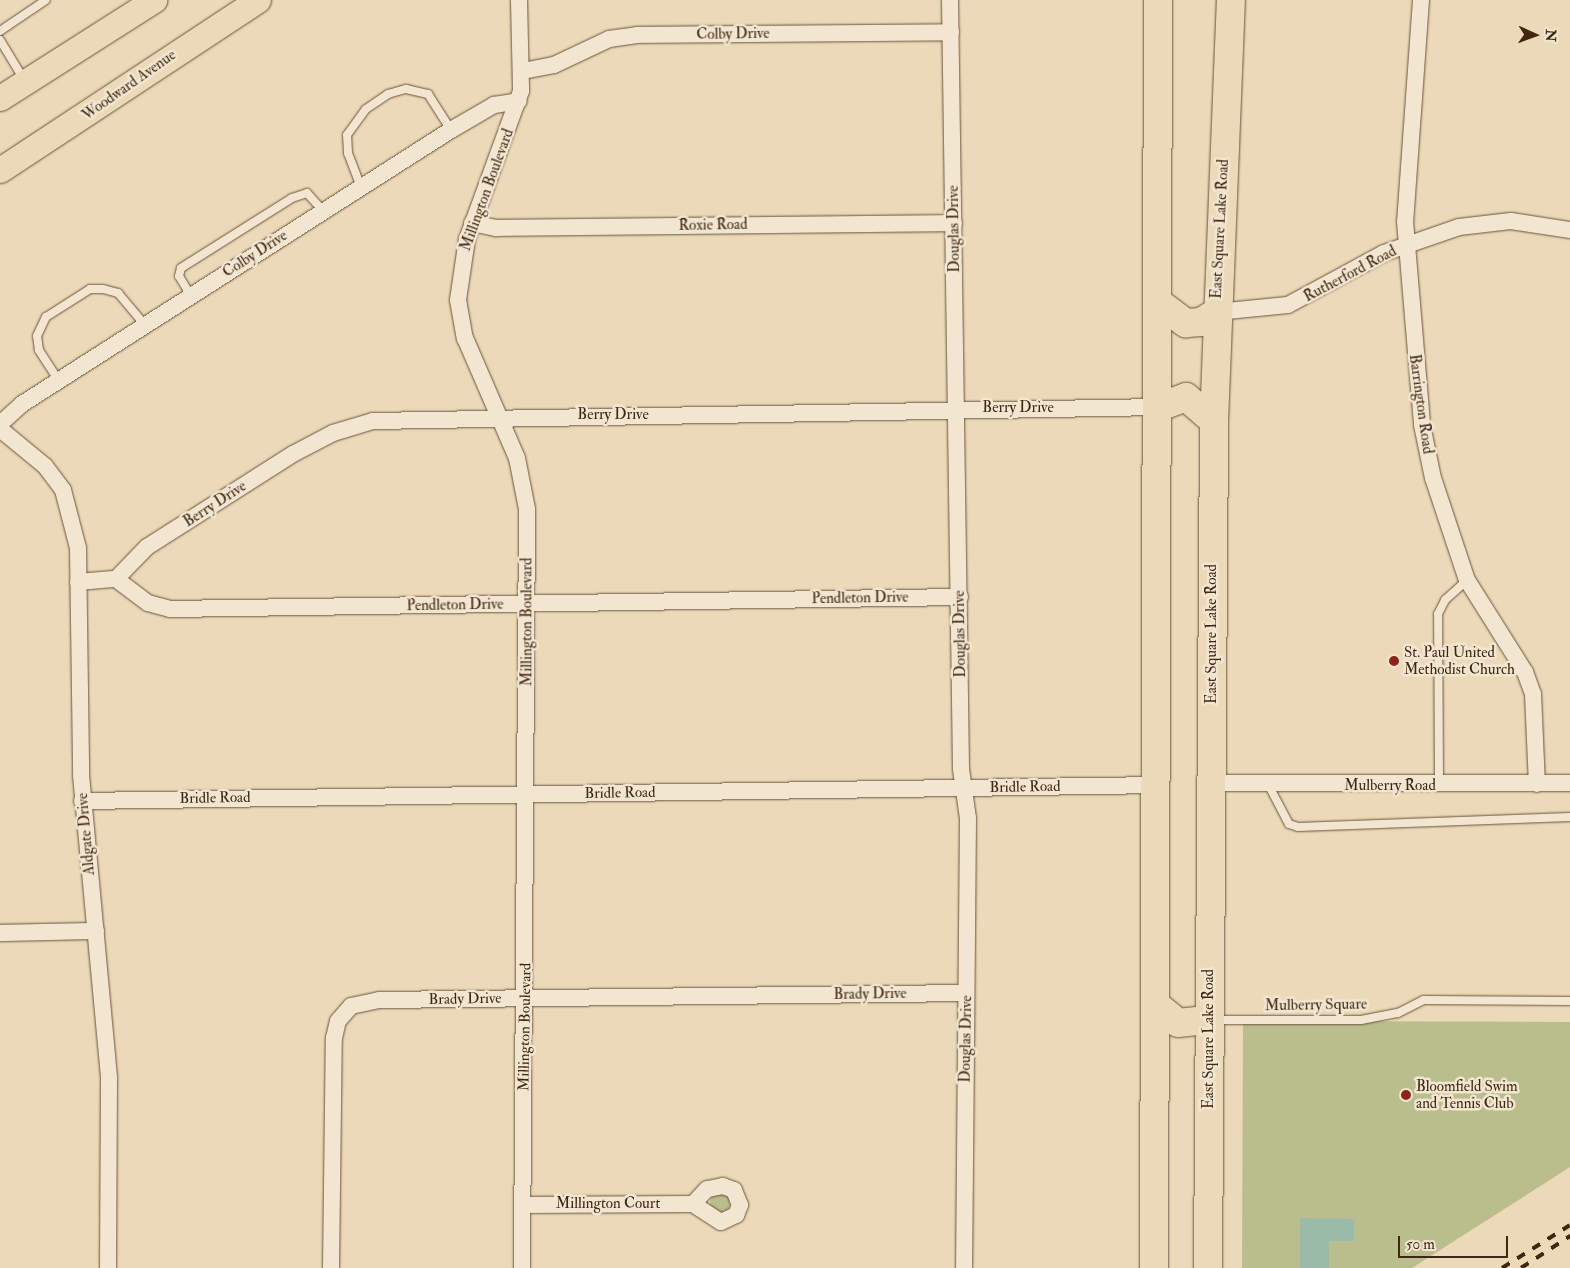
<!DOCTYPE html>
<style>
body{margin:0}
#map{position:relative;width:1570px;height:1268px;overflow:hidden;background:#ebd9b8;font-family:"IM FELL Double Pica",serif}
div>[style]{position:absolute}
.green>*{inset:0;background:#babe8d}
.round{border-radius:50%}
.water>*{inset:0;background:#99bba8}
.roads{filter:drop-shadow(0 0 1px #6a543b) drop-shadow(0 0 1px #6a543b)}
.lane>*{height:8px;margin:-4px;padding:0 4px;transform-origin:4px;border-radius:4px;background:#f2e6d1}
.street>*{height:16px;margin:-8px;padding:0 8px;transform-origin:8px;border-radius:8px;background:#f2e6d1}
.primary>*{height:25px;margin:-12.5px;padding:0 12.5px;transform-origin:12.5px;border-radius:12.5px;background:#ebd9b8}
.highway>*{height:28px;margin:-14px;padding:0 14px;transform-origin:14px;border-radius:14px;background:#ebd9b8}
.rail>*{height:4px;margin-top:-2px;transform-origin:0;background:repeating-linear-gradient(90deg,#3f2711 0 9px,transparent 0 18px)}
.dots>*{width:14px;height:14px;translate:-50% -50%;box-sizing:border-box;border:2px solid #f2e6d1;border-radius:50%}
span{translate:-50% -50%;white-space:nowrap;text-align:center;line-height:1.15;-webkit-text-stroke:5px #f2e6d1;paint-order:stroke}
.street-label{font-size:15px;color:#3f2711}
.poi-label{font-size:15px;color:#3f2711}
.left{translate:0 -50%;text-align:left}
.north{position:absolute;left:1510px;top:10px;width:50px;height:50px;-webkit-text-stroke:4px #f2e6d1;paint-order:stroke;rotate:92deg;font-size:14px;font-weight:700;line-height:20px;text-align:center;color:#3f2711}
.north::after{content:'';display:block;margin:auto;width:18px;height:22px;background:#3f2711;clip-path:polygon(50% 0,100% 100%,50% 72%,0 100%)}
.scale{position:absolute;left:1398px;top:1236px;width:110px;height:22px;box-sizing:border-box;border:2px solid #3f2711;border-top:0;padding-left:6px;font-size:15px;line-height:18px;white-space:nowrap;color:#3f2711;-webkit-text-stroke:4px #f2e6d1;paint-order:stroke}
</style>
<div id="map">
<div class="green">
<i style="clip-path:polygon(1243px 1021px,1570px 1022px,1570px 1167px,1412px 1268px,1242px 1268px)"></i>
<i class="round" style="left:710px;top:1193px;width:20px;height:20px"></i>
</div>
<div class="water">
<i style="clip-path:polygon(1300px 1218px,1354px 1219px,1354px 1241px,1329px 1241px,1329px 1268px,1300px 1268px)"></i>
</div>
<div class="roads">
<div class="lane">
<i style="left:0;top:31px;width:55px;rotate:-34deg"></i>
<i style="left:0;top:40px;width:44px;rotate:58.8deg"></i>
<i style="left:361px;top:187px;width:36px;rotate:-111deg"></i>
<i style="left:348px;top:153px;width:18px;rotate:-93deg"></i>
<i style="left:347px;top:135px;width:32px;rotate:-54deg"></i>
<i style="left:366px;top:109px;width:27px;rotate:-34deg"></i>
<i style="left:388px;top:94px;width:19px;rotate:-16deg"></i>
<i style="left:406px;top:89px;width:23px;rotate:13deg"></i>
<i style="left:428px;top:94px;width:43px;rotate:57.4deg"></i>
<i style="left:191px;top:296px;width:23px;rotate:-121deg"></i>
<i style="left:179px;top:276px;width:8px;rotate:-76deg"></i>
<i style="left:181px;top:268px;width:131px;rotate:-32.2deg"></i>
<i style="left:292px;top:198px;width:16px;rotate:-18deg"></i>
<i style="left:307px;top:193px;width:24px;rotate:48deg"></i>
<i style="left:59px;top:381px;width:37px;rotate:-123deg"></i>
<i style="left:39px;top:350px;width:14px;rotate:-98deg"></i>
<i style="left:37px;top:336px;width:21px;rotate:-65deg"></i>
<i style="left:46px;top:317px;width:52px;rotate:-32.5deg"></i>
<i style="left:90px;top:289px;width:13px"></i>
<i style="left:103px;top:289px;width:16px;rotate:15deg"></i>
<i style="left:118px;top:293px;width:42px;rotate:49.8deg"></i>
<i style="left:1268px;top:784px;width:45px;rotate:62.3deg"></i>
<i style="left:1289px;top:824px;width:9px;rotate:18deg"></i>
<i style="left:1298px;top:827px;width:272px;rotate:-2.1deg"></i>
<i style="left:1439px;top:784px;width:170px;rotate:-90.3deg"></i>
<i style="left:1438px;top:614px;width:16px;rotate:-63deg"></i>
<i style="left:1445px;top:600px;width:30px;rotate:-42deg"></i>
<i style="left:1214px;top:1020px;width:147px"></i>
<i style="left:1361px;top:1020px;width:38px;rotate:-11deg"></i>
<i style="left:1398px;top:1013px;width:29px;rotate:-27deg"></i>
<i style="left:1424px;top:1000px;width:146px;rotate:0.4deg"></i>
</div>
<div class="street">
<i style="left:519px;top:0;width:91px;rotate:88.7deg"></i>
<i style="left:521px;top:91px;width:158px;rotate:110deg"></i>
<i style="left:467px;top:239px;width:62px;rotate:98.4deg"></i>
<i style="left:458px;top:300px;width:39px;rotate:80deg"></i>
<i style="left:465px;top:338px;width:131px;rotate:66.6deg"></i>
<i style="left:517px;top:458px;width:52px;rotate:78.9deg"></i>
<i style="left:527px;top:509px;width:759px;rotate:90.38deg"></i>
<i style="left:950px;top:0;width:769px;rotate:89.18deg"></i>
<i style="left:961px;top:769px;width:49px;rotate:81.9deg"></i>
<i style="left:968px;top:818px;width:450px;rotate:90.5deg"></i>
<i style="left:1421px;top:0;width:222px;rotate:94.1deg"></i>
<i style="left:1405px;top:221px;width:205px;rotate:85.2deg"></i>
<i style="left:1422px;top:425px;width:54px;rotate:78.3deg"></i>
<i style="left:1433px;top:478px;width:108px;rotate:71.6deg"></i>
<i style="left:1467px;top:580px;width:109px;rotate:57.8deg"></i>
<i style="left:1525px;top:672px;width:23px;rotate:70deg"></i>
<i style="left:1533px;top:694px;width:90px;rotate:87.5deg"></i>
<i style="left:523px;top:71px;width:32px;rotate:-11deg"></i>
<i style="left:554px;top:65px;width:61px;rotate:-25.3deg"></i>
<i style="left:609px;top:39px;width:28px;rotate:-8deg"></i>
<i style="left:637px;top:35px;width:314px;rotate:-0.5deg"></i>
<i style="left:472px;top:223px;width:25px;rotate:12deg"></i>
<i style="left:496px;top:228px;width:458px;rotate:-0.6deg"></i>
<i style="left:1217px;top:312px;width:71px;rotate:-5.6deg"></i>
<i style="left:1288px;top:305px;width:109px;rotate:-28.4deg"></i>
<i style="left:1384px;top:253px;width:79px;rotate:-19.1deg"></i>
<i style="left:1459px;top:227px;width:52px;rotate:-6.6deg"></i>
<i style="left:1511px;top:221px;width:60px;rotate:8.7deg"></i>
<i style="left:0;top:424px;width:30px;rotate:-42deg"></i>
<i style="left:22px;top:404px;width:509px;rotate:-32.57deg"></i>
<i style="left:451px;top:130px;width:50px;rotate:-30.2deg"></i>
<i style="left:494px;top:105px;width:25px;rotate:-9deg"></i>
<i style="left:0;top:429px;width:58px;rotate:39.4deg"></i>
<i style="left:45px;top:466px;width:30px;rotate:53deg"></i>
<i style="left:63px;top:490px;width:60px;rotate:75.5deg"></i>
<i style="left:78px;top:548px;width:227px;rotate:89.2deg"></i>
<i style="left:81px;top:775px;width:305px;rotate:84.7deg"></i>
<i style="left:109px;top:1079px;width:189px;rotate:90.3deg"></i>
<i style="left:116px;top:579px;width:45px;rotate:-45.9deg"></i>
<i style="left:147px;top:547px;width:173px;rotate:-32.5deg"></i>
<i style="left:293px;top:454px;width:45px;rotate:-27.7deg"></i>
<i style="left:333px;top:433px;width:42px;rotate:-16.7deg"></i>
<i style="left:373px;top:421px;width:786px;rotate:-1.02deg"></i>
<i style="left:78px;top:582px;width:38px;rotate:-5deg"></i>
<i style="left:116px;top:579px;width:40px;rotate:37deg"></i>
<i style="left:148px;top:603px;width:23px;rotate:15deg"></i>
<i style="left:170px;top:609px;width:790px;rotate:-0.87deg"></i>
<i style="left:1211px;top:783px;width:359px"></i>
<i style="left:82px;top:801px;width:1076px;rotate:-0.85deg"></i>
<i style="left:0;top:933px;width:96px;rotate:-1.2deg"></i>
<i style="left:523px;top:1205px;width:170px;rotate:-0.3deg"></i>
<i style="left:693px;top:1204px;width:33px;rotate:33deg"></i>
<i style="left:721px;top:1222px;width:17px;rotate:-25deg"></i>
<i style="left:736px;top:1215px;width:11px;rotate:-68deg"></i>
<i style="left:740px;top:1205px;width:16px;rotate:-112deg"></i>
<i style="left:734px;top:1190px;width:12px;rotate:-160deg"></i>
<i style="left:723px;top:1186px;width:16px;rotate:169deg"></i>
<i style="left:707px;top:1189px;width:21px;rotate:133deg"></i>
<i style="left:331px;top:1268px;width:230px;rotate:-89.3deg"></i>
<i style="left:334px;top:1038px;width:17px;rotate:-77deg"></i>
<i style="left:338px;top:1021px;width:20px;rotate:-49deg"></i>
<i style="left:351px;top:1006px;width:29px;rotate:-12deg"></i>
<i style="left:379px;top:1000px;width:587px;rotate:-0.68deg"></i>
</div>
<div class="primary">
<i style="left:0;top:98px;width:183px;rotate:-32.5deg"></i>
<i style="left:0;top:170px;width:309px;rotate:-33.4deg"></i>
</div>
<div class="highway">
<i style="left:1159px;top:303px;width:34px;rotate:37deg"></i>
<i style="left:1186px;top:323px;width:15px;rotate:-4deg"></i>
<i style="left:1201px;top:322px;width:19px;rotate:-32deg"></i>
<i style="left:1159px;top:407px;width:29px;rotate:-20deg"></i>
<i style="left:1186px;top:397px;width:37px;rotate:41deg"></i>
<i style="left:1156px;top:1005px;width:28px;rotate:39deg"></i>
<i style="left:1178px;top:1023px;width:31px;rotate:-6deg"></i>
<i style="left:1154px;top:1268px;width:1268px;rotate:-89.82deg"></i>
<i style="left:1208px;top:1268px;width:847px;rotate:-89.59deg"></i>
<i style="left:1214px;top:421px;width:421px;rotate:-87.7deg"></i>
</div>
</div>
<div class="rail">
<i style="left:1502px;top:1268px;width:80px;rotate:-32.3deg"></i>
<i style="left:1521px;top:1268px;width:59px;rotate:-33.1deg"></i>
</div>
<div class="dots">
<i style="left:1394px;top:661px;background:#8f2418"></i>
<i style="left:1406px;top:1095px;background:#8f2418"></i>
</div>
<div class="street-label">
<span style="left:733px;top:34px;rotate:-1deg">Colby Drive</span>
<span style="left:129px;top:85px;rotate:-35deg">Woodward Avenue</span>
<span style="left:487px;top:190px;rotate:-70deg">Millington Boulevard</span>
<span style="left:713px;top:225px;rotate:-1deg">Roxie Road</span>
<span style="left:954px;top:229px;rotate:-91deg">Douglas Drive</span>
<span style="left:1220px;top:229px;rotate:-87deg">East Square Lake Road</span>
<span style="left:255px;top:254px;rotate:-33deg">Colby Drive</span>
<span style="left:1350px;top:274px;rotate:-28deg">Rutherford Road</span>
<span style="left:1421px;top:404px;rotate:82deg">Barrington Road</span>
<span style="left:1018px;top:408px">Berry Drive</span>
<span style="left:613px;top:415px">Berry Drive</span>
<span style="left:215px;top:504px;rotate:-33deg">Berry Drive</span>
<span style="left:860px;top:598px;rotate:-1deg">Pendleton Drive</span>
<span style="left:455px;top:605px;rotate:-1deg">Pendleton Drive</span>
<span style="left:527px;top:622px;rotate:-90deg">Millington Boulevard</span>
<span style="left:960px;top:634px;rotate:-91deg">Douglas Drive</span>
<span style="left:1212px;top:634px;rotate:-90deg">East Square Lake Road</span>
<span style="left:1390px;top:786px">Mulberry Road</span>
<span style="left:1025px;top:787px;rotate:-1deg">Bridle Road</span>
<span style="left:620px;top:793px;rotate:-1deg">Bridle Road</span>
<span style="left:215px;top:798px;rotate:-1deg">Bridle Road</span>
<span style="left:86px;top:834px;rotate:-95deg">Aldgate Drive</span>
<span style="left:870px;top:994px;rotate:-1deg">Brady Drive</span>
<span style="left:465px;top:999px;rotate:-1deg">Brady Drive</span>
<span style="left:1316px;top:1005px;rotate:-1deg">Mulberry Square</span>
<span style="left:525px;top:1027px;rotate:-89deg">Millington Boulevard</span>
<span style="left:966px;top:1039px;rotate:-89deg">Douglas Drive</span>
<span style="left:1209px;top:1039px;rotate:-90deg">East Square Lake Road</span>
<span style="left:608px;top:1204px">Millington Court</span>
</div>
<div class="poi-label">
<span class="left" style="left:1404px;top:661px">St. Paul United<br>Methodist Church</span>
<span class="left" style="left:1416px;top:1095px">Bloomfield Swim<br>and Tennis Club</span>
</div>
<div class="north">N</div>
<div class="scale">50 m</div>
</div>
